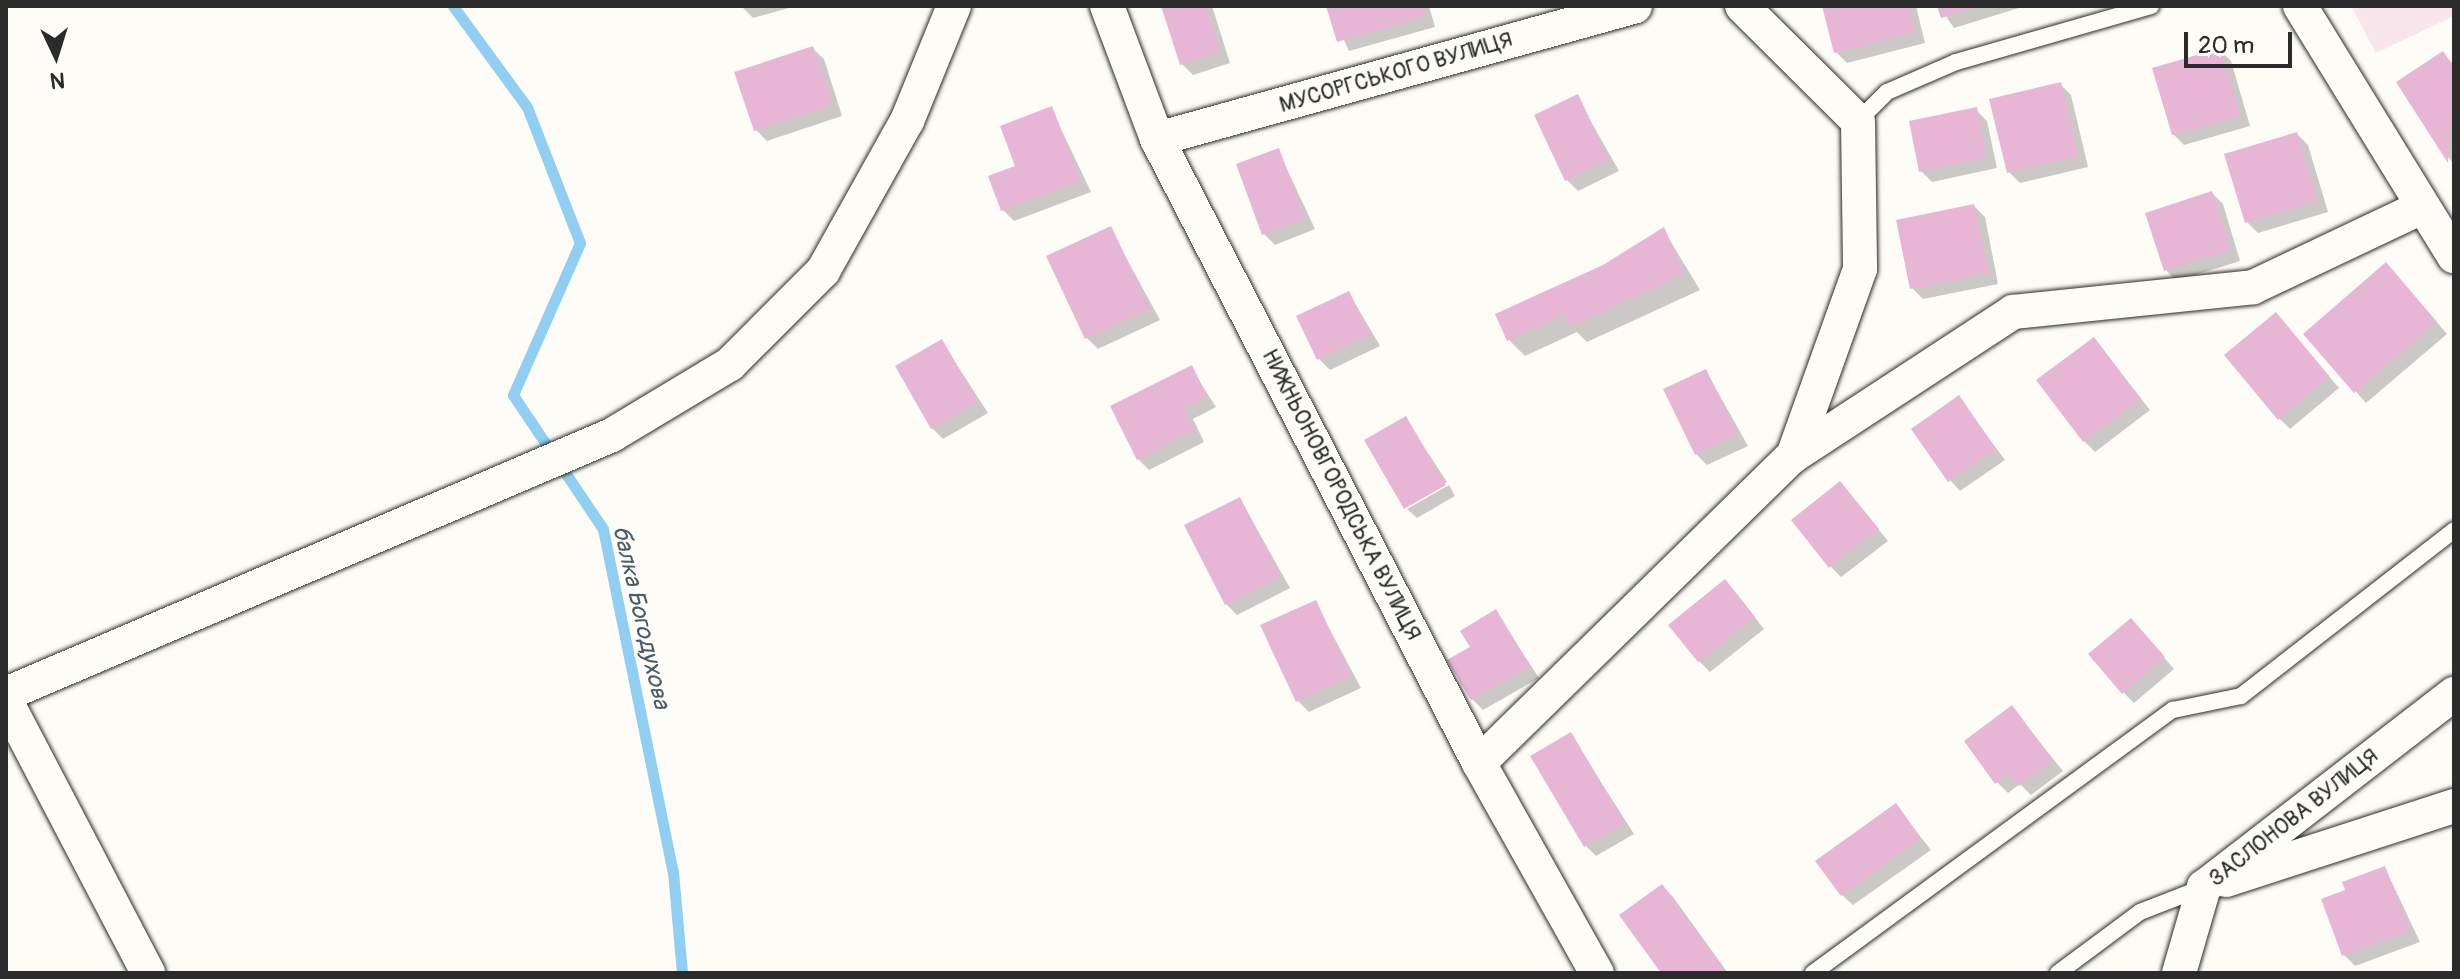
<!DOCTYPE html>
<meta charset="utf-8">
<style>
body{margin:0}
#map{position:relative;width:2460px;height:979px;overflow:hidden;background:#fdfcf7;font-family:Pangolin,sans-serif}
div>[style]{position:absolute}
.built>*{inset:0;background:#f7e7ed}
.shadow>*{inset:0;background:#0003}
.stream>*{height:11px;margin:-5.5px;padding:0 5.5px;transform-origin:5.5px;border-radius:5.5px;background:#91cff2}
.building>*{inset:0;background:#e8b6d5}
.roads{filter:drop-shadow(0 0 2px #2b2b2b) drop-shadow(0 0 2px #2b2b2b)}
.service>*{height:16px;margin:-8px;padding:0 8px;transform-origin:8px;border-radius:8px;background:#fdfcf7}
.minor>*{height:34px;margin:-17px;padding:0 17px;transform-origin:17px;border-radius:17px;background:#fdfcf7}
span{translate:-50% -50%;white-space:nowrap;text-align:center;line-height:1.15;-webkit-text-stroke:7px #fdfcf7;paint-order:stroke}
.street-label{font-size:22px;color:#2b2b2b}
.water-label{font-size:24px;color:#4a5c67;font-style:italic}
.frame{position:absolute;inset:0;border:8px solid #2b2b2b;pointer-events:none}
.north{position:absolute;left:16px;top:16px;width:80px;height:80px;-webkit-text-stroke:6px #fdfcf7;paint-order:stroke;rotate:176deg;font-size:22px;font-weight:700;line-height:32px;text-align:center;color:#2b2b2b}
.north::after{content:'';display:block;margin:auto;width:28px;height:36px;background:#2b2b2b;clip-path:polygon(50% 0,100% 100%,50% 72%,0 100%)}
.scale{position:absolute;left:2184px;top:32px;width:108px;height:36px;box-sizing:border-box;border:4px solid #2b2b2b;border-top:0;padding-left:10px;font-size:24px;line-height:28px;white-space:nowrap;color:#2b2b2b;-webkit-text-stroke:6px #fdfcf7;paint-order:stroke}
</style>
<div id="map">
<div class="built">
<i style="clip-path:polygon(2351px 6px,2454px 6px,2454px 16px,2376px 53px)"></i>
</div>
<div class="shadow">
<i style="clip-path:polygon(741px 6px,796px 6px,753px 18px)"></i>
<i style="clip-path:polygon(1163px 6px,1212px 6px,1230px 63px,1193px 75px,1182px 64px)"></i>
<i style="clip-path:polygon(1328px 6px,1429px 6px,1435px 27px,1349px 51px)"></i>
<i style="clip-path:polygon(1824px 6px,1916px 6px,1925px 43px,1847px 63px,1836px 52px)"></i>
<i style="clip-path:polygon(1939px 6px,2018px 6px,2019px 8px,1954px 28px)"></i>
<i style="clip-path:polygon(812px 48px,824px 59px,842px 116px,767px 141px,756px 130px)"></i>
<i style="clip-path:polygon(2220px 50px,2231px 61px,2250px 126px,2184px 145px,2173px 134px)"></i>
<i style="clip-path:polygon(2443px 54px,2454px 65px,2454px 165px,2398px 83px)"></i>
<i style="clip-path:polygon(2060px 84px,2071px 95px,2088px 167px,2020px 183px,2009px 172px)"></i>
<i style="clip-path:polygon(1577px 97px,1619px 171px,1578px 191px,1567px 180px)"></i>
<i style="clip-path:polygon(1051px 108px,1091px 192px,1014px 221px,1003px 210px)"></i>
<i style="clip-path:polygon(1976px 110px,1987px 121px,1997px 168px,1932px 182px,1921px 171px)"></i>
<i style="clip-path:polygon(2297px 134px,2308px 145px,2328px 212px,2258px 233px,2247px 222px)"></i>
<i style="clip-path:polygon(1278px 150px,1315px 229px,1275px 245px,1264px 234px)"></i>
<i style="clip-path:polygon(2212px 193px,2223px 204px,2240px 261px,2176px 281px,2166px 270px)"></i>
<i style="clip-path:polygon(1974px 206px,1985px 217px,1998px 284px,1923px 299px,1912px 288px)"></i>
<i style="clip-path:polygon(1110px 228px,1160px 320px,1098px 349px,1087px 338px)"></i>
<i style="clip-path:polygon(1663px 229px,1700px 290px,1587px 342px,1577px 332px,1525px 356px,1509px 340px)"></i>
<i style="clip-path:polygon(2397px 276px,2447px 334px,2366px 403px,2306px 334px)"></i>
<i style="clip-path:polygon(1349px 293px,1380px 346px,1330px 370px,1319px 359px)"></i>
<i style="clip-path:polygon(2286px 326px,2339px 388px,2290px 429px,2279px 418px)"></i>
<i style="clip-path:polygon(2094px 339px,2150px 410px,2095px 452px,2084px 441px)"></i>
<i style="clip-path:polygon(942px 342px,988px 413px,943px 439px,932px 428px)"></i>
<i style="clip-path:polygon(1191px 368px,1216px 407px,1193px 419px,1204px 442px,1149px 470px,1138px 459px)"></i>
<i style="clip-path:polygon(1706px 371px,1748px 446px,1707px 465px,1696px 454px)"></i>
<i style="clip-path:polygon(1959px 398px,2005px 460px,1960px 491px,1950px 480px)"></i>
<i style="clip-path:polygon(1405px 418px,1447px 482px,1406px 505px)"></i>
<i style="clip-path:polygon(1840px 483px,1888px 541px,1841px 577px,1831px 567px)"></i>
<i style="clip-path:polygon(1449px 485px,1455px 496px,1417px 518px,1407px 509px)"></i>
<i style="clip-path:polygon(1240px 499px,1290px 588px,1237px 615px,1226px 604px)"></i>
<i style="clip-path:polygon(1736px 593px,1764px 629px,1710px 672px,1699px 661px)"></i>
<i style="clip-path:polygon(1315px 602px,1361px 688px,1309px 712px,1298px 701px)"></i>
<i style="clip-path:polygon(1496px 612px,1539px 678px,1483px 710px,1472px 699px,1473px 648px)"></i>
<i style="clip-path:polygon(2141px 631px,2174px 669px,2134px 703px,2123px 692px)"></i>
<i style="clip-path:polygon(2012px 708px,2063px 771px,2031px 795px,2020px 784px,2008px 793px,1997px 782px)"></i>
<i style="clip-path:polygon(1571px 735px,1634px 834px,1596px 856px,1586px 846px)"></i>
<i style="clip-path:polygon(1896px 806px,1931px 850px,1853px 905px,1842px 895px)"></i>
<i style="clip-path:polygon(2385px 868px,2420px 942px,2355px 966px,2344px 955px,2348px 891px)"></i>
<i style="clip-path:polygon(1662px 886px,1673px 897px,1728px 973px,1664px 973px)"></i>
</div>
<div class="stream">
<i style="left:453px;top:6px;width:125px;rotate:53.8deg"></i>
<i style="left:527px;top:107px;width:146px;rotate:68.7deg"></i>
<i style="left:580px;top:243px;width:166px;rotate:113.8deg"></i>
<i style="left:513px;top:395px;width:161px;rotate:56.1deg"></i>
<i style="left:603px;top:529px;width:350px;rotate:78.5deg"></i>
<i style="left:673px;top:872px;width:101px;rotate:84.9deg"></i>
</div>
<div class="building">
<i style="clip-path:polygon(1161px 6px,1205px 6px,1220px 52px,1180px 65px)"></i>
<i style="clip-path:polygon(1326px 6px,1423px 6px,1426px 16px,1337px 42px)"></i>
<i style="clip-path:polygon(1822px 6px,1909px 6px,1915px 32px,1834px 53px)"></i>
<i style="clip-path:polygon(1937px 6px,1978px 6px,1978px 7px,1941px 18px)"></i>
<i style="clip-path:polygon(813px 46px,833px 105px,754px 131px,734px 72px)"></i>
<i style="clip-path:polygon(2221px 48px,2240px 116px,2172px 135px,2152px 68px)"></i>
<i style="clip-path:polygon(2443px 51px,2454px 67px,2448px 163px,2396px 82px)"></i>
<i style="clip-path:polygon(2061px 82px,2078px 156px,2007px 173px,1989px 99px)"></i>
<i style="clip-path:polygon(1578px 94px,1609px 160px,1565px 181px,1534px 115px)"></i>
<i style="clip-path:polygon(1052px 106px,1081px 181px,1001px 211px,988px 176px,1015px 166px,1000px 126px)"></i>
<i style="clip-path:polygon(1977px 107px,1987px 157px,1919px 172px,1909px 121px)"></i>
<i style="clip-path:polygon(2297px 132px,2318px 201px,2245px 223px,2224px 154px)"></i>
<i style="clip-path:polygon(1279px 148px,1305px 218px,1262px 235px,1236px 164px)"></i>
<i style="clip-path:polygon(2212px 191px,2231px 250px,2164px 271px,2145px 213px)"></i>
<i style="clip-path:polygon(1974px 204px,1989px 273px,1910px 289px,1896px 220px)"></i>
<i style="clip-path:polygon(1111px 226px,1150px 308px,1085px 339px,1046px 256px)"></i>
<i style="clip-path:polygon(1664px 227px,1685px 274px,1570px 327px,1564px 315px,1507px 341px,1495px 314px,1603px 265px)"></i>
<i style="clip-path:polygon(2386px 262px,2437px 322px,2354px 393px,2303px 334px)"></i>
<i style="clip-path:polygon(1349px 291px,1370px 335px,1317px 360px,1296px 316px)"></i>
<i style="clip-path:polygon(2276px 312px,2329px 376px,2278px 420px,2224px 355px)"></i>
<i style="clip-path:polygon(2094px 337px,2141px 399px,2083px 442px,2036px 380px)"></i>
<i style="clip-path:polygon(942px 339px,978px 402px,931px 429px,895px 366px)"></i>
<i style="clip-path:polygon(1192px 365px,1207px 396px,1184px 408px,1195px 430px,1137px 460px,1110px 406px)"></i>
<i style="clip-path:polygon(1706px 369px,1738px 435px,1695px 455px,1663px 389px)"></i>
<i style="clip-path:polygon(1959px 395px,1996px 449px,1948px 482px,1911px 429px)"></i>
<i style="clip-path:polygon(1406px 416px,1446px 485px,1404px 509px,1364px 440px)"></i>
<i style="clip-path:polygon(1840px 481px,1879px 529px,1829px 568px,1791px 520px)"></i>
<i style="clip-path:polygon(1240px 497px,1281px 577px,1225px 605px,1184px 525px)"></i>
<i style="clip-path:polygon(1725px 579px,1755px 617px,1698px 662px,1668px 625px)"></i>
<i style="clip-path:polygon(1316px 600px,1351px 676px,1296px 702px,1260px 625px)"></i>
<i style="clip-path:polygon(1496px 609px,1530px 666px,1471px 700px,1447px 660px,1470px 647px,1460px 631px)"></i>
<i style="clip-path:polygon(2131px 618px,2165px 657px,2122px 694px,2088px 654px)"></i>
<i style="clip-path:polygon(2012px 705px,2053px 760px,2019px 786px,2009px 773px,1995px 784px,1964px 741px)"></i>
<i style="clip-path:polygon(1571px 732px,1625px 823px,1584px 847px,1530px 756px)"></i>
<i style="clip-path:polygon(1896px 803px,1921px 838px,1841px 896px,1815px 861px)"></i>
<i style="clip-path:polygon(2385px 866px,2410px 931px,2342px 956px,2321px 899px,2345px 890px,2342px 882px)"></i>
<i style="clip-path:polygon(1662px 884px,1727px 973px,1661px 973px,1619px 915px)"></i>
</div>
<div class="roads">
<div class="service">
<i style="left:1858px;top:121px;width:41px;rotate:-45deg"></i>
<i style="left:1887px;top:92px;width:75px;rotate:-23.5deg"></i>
<i style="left:1956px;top:62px;width:203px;rotate:-16deg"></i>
<i style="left:1813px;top:973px;width:446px;rotate:-36.2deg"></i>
<i style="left:2173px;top:710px;width:69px;rotate:-11.6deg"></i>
<i style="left:2241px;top:696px;width:270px;rotate:-37.9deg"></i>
<i style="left:2058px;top:973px;width:102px;rotate:-36.6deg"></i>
<i style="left:2140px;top:912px;width:69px;rotate:-21.3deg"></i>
</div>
<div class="minor">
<i style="left:1107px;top:6px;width:142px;rotate:69.4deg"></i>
<i style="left:1157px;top:139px;width:702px;rotate:62.71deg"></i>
<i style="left:1479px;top:763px;width:241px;rotate:60.7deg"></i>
<i style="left:1742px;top:6px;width:163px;rotate:44.8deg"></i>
<i style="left:1858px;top:121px;width:148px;rotate:89.2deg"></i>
<i style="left:1860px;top:269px;width:199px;rotate:109.7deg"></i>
<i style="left:2300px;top:6px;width:294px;rotate:58.4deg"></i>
<i style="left:1157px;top:139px;width:496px;rotate:-15.5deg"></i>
<i style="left:6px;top:694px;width:659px;rotate:-23.14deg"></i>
<i style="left:612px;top:435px;width:138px;rotate:-31deg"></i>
<i style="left:730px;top:364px;width:132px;rotate:-45deg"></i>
<i style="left:823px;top:271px;width:172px;rotate:-60.8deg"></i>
<i style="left:907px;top:121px;width:124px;rotate:-67.8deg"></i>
<i style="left:6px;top:701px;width:307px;rotate:62.4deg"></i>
<i style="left:1479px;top:763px;width:439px;rotate:-44.4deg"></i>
<i style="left:1793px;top:456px;width:263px;rotate:-33.2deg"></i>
<i style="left:2013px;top:312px;width:241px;rotate:-5.9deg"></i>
<i style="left:2253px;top:287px;width:185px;rotate:-25.3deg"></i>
<i style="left:2226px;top:880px;width:240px;rotate:-18deg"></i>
<i style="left:2179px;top:973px;width:90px;rotate:-73.8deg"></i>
<i style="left:2204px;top:887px;width:316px;rotate:-37.7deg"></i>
</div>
</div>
<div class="street-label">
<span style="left:1396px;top:73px;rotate:-16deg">МУСОРГСЬКОГО ВУЛИЦЯ</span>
<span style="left:1341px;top:495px;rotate:63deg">НИЖНЬОНОВГОРОДСЬКА ВУЛИЦЯ</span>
<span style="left:2294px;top:818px;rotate:-38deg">ЗАСЛОНОВА ВУЛИЦЯ</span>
</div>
<div class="water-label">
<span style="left:641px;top:617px;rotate:77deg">балка Богодухова</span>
</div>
<div class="frame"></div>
<div class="north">N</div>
<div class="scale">20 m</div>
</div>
